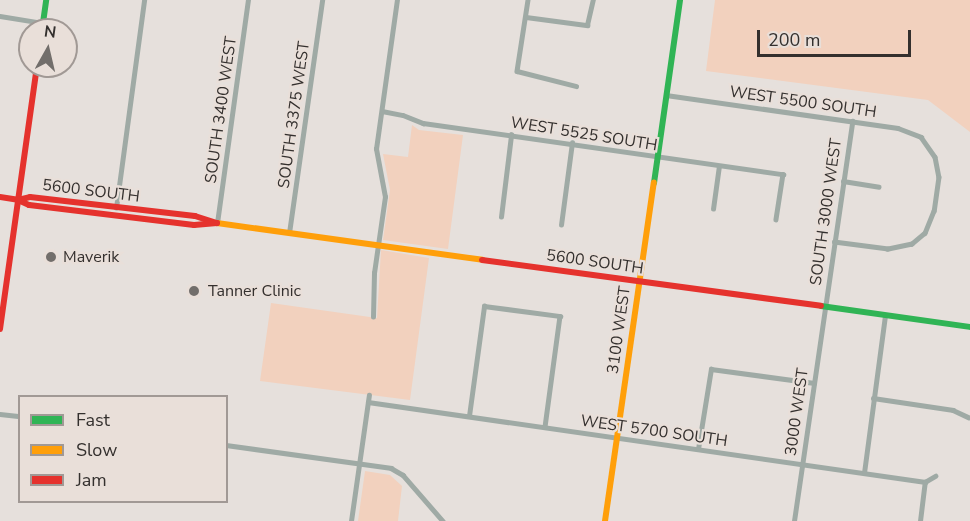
<!DOCTYPE html>
<style>
body{margin:0}
#map{position:relative;width:970px;height:521px;overflow:hidden;background:#e6e0dc;font-family:"Nunito Sans",sans-serif}
div>[style]{position:absolute}
.green>*{inset:0;background:#f2d1be}
.street>*{height:4.5px;margin:-2.25px;padding:0 2.25px;transform-origin:2.25px;border-radius:2.25px;background:#9faaa5}
.fast>*{height:6px;margin:-3px;padding:0 3px;transform-origin:3px;border-radius:3px;background:#30b455}
.slow>*{height:6px;margin:-3px;padding:0 3px;transform-origin:3px;border-radius:3px;background:#ff9f0a}
.jam>*{height:6px;margin:-3px;padding:0 3px;transform-origin:3px;border-radius:3px;background:#e5322d}
.dots>*{width:16px;height:16px;translate:-50% -50%;box-sizing:border-box;border:3px solid #e9dfd9;border-radius:50%}
span{translate:-50% -50%;white-space:nowrap;text-align:center;line-height:1.15;-webkit-text-stroke:4.5px #e9dfd9;paint-order:stroke}
.street-label{font-size:16px;color:#34302e}
.poi-label{font-size:16px;color:#34302e}
.left{translate:0 -50%;text-align:left}
.legend{position:absolute;left:18px;top:395px;width:210px;height:108px;box-sizing:border-box;background:#e9dfd9;border:2px solid #a19995;margin:0;padding:8px 10px;list-style:none;font-size:18px;color:#34302e}
.legend li{display:flex;align-items:center;gap:12px;height:30px}
.legend b{width:30px;border:2px solid #a19995}
.north{position:absolute;left:18px;top:18px;width:60px;height:60px;box-sizing:border-box;background:#e9dfd9;border:2px solid #a19995;border-radius:50%;rotate:8deg;font-size:16px;font-weight:700;line-height:24px;text-align:center;color:#34302e}
.north::after{content:'';display:block;margin:auto;width:21px;height:27px;background:#726e6b;clip-path:polygon(50% 0,100% 100%,50% 72%,0 100%)}
.scale{position:absolute;left:757px;top:30px;width:154px;height:27px;box-sizing:border-box;border:3px solid #34302e;border-top:0;padding-left:8px;font-size:18px;line-height:21px;white-space:nowrap;color:#34302e;-webkit-text-stroke:4px #e9dfd9;paint-order:stroke}
</style>
<div id="map">
<div class="green">
<i style="clip-path:polygon(715px 0,970px 0,970px 132px,928px 100px,706px 71px)"></i>
<i style="clip-path:polygon(412px 125px,419px 130px,463px 135px,448px 249px,383px 240px,390px 190px,383px 154px,408px 157px)"></i>
<i style="clip-path:polygon(381px 250px,429px 258px,410px 400px,260px 381px,271px 303px,377px 318px)"></i>
<i style="clip-path:polygon(365px 471px,390px 475px,402px 486px,398px 521px,358px 521px)"></i>
</div>
<div class="street">
<i style="left:528px;top:0;width:72px;rotate:98.8deg"></i>
<i style="left:517px;top:71px;width:61px;rotate:14.3deg"></i>
<i style="left:0;top:16px;width:44px;rotate:9.2deg"></i>
<i style="left:526px;top:17px;width:62px;rotate:7.5deg"></i>
<i style="left:587px;top:25px;width:26px;rotate:-77deg"></i>
<i style="left:666px;top:95px;width:234px;rotate:8.1deg"></i>
<i style="left:898px;top:128px;width:25px;rotate:21deg"></i>
<i style="left:921px;top:137px;width:24px;rotate:55deg"></i>
<i style="left:935px;top:157px;width:20px;rotate:79deg"></i>
<i style="left:939px;top:177px;width:34px;rotate:98deg"></i>
<i style="left:934px;top:211px;width:24px;rotate:112deg"></i>
<i style="left:925px;top:233px;width:17px;rotate:140deg"></i>
<i style="left:912px;top:244px;width:25px;rotate:168deg"></i>
<i style="left:888px;top:249px;width:54px;rotate:-172.6deg"></i>
<i style="left:382px;top:111px;width:21px;rotate:11deg"></i>
<i style="left:403px;top:115px;width:22px;rotate:22deg"></i>
<i style="left:423px;top:123px;width:364px;rotate:8.1deg"></i>
<i style="left:783px;top:174px;width:46px;rotate:98.8deg"></i>
<i style="left:843px;top:181px;width:36px;rotate:9deg"></i>
<i style="left:116px;top:208px;width:210px;rotate:-82.3deg"></i>
<i style="left:713px;top:209px;width:43px;rotate:-82.1deg"></i>
<i style="left:501px;top:217px;width:83px;rotate:-83deg"></i>
<i style="left:217px;top:223px;width:225px;rotate:-82.1deg"></i>
<i style="left:561px;top:225px;width:83px;rotate:-82.4deg"></i>
<i style="left:289px;top:233px;width:235px;rotate:-81.9deg"></i>
<i style="left:373px;top:317px;width:44px;rotate:-88.7deg"></i>
<i style="left:374px;top:273px;width:77px;rotate:-81.8deg"></i>
<i style="left:385px;top:197px;width:49px;rotate:-100.6deg"></i>
<i style="left:376px;top:149px;width:150px;rotate:-82deg"></i>
<i style="left:873px;top:398px;width:81px;rotate:8.5deg"></i>
<i style="left:953px;top:410px;width:17px;rotate:25deg"></i>
<i style="left:368px;top:402px;width:563px;rotate:8.17deg"></i>
<i style="left:925px;top:482px;width:12px;rotate:-31deg"></i>
<i style="left:0;top:414px;width:20px;rotate:6deg"></i>
<i style="left:469px;top:416px;width:111px;rotate:-82.2deg"></i>
<i style="left:484px;top:306px;width:77px;rotate:7.5deg"></i>
<i style="left:560px;top:316px;width:112px;rotate:97.7deg"></i>
<i style="left:226px;top:445px;width:167px;rotate:7.9deg"></i>
<i style="left:391px;top:468px;width:14px;rotate:30deg"></i>
<i style="left:403px;top:475px;width:61px;rotate:49deg"></i>
<i style="left:698px;top:449px;width:81px;rotate:-80.8deg"></i>
<i style="left:711px;top:369px;width:104px;rotate:7.7deg"></i>
<i style="left:864px;top:473px;width:158px;rotate:-82.4deg"></i>
<i style="left:351px;top:521px;width:127px;rotate:-81.9deg"></i>
<i style="left:794px;top:521px;width:404px;rotate:-81.7deg"></i>
<i style="left:920px;top:521px;width:39px;rotate:-83deg"></i>
</div>
<div class="fast">
<i style="left:42px;top:30px;width:30px;rotate:-82deg"></i>
<i style="left:654px;top:183px;width:185px;rotate:-81.9deg"></i>
<i style="left:821px;top:306px;width:150px;rotate:8deg"></i>
</div>
<div class="slow">
<i style="left:217px;top:223px;width:268px;rotate:7.9deg"></i>
<i style="left:605px;top:521px;width:342px;rotate:-81.8deg"></i>
</div>
<div class="jam">
<i style="left:0;top:197px;width:18px;rotate:9deg"></i>
<i style="left:30px;top:197px;width:166px;rotate:6.6deg"></i>
<i style="left:195px;top:216px;width:23px;rotate:18deg"></i>
<i style="left:217px;top:223px;width:23px;rotate:175deg"></i>
<i style="left:194px;top:225px;width:166px;rotate:-173.1deg"></i>
<i style="left:29px;top:205px;width:12px;rotate:-156deg"></i>
<i style="left:18px;top:200px;width:12px;rotate:-14deg"></i>
<i style="left:482px;top:260px;width:342px;rotate:7.7deg"></i>
<i style="left:0;top:329px;width:266px;rotate:-82deg"></i>
</div>
<div class="dots">
<i style="left:51px;top:257px;background:#726e6b"></i>
<i style="left:194px;top:291px;background:#726e6b"></i>
</div>
<div class="street-label">
<span style="left:803px;top:102px;rotate:8deg">WEST 5500 SOUTH</span>
<span style="left:221px;top:110px;rotate:-82deg">SOUTH 3400 WEST</span>
<span style="left:294px;top:115px;rotate:-82deg">SOUTH 3375 WEST</span>
<span style="left:584px;top:134px;rotate:9deg">WEST 5525 SOUTH</span>
<span style="left:91px;top:191px;rotate:7deg">5600 SOUTH</span>
<span style="left:826px;top:212px;rotate:-82deg">SOUTH 3000 WEST</span>
<span style="left:595px;top:262px;rotate:8deg">5600 SOUTH</span>
<span style="left:619px;top:330px;rotate:-82deg">3100 WEST</span>
<span style="left:797px;top:412px;rotate:-82deg">3000 WEST</span>
<span style="left:654px;top:431px;rotate:8deg">WEST 5700 SOUTH</span>
</div>
<div class="poi-label">
<span class="left" style="left:63px;top:257px">Maverik</span>
<span class="left" style="left:208px;top:291px">Tanner Clinic</span>
</div>
<ul class="legend">
<li><b style="height:8px;background:#30b455"></b>Fast</li>
<li><b style="height:8px;background:#ff9f0a"></b>Slow</li>
<li><b style="height:8px;background:#e5322d"></b>Jam</li>
</ul>
<div class="north">N</div>
<div class="scale">200 m</div>
</div>
